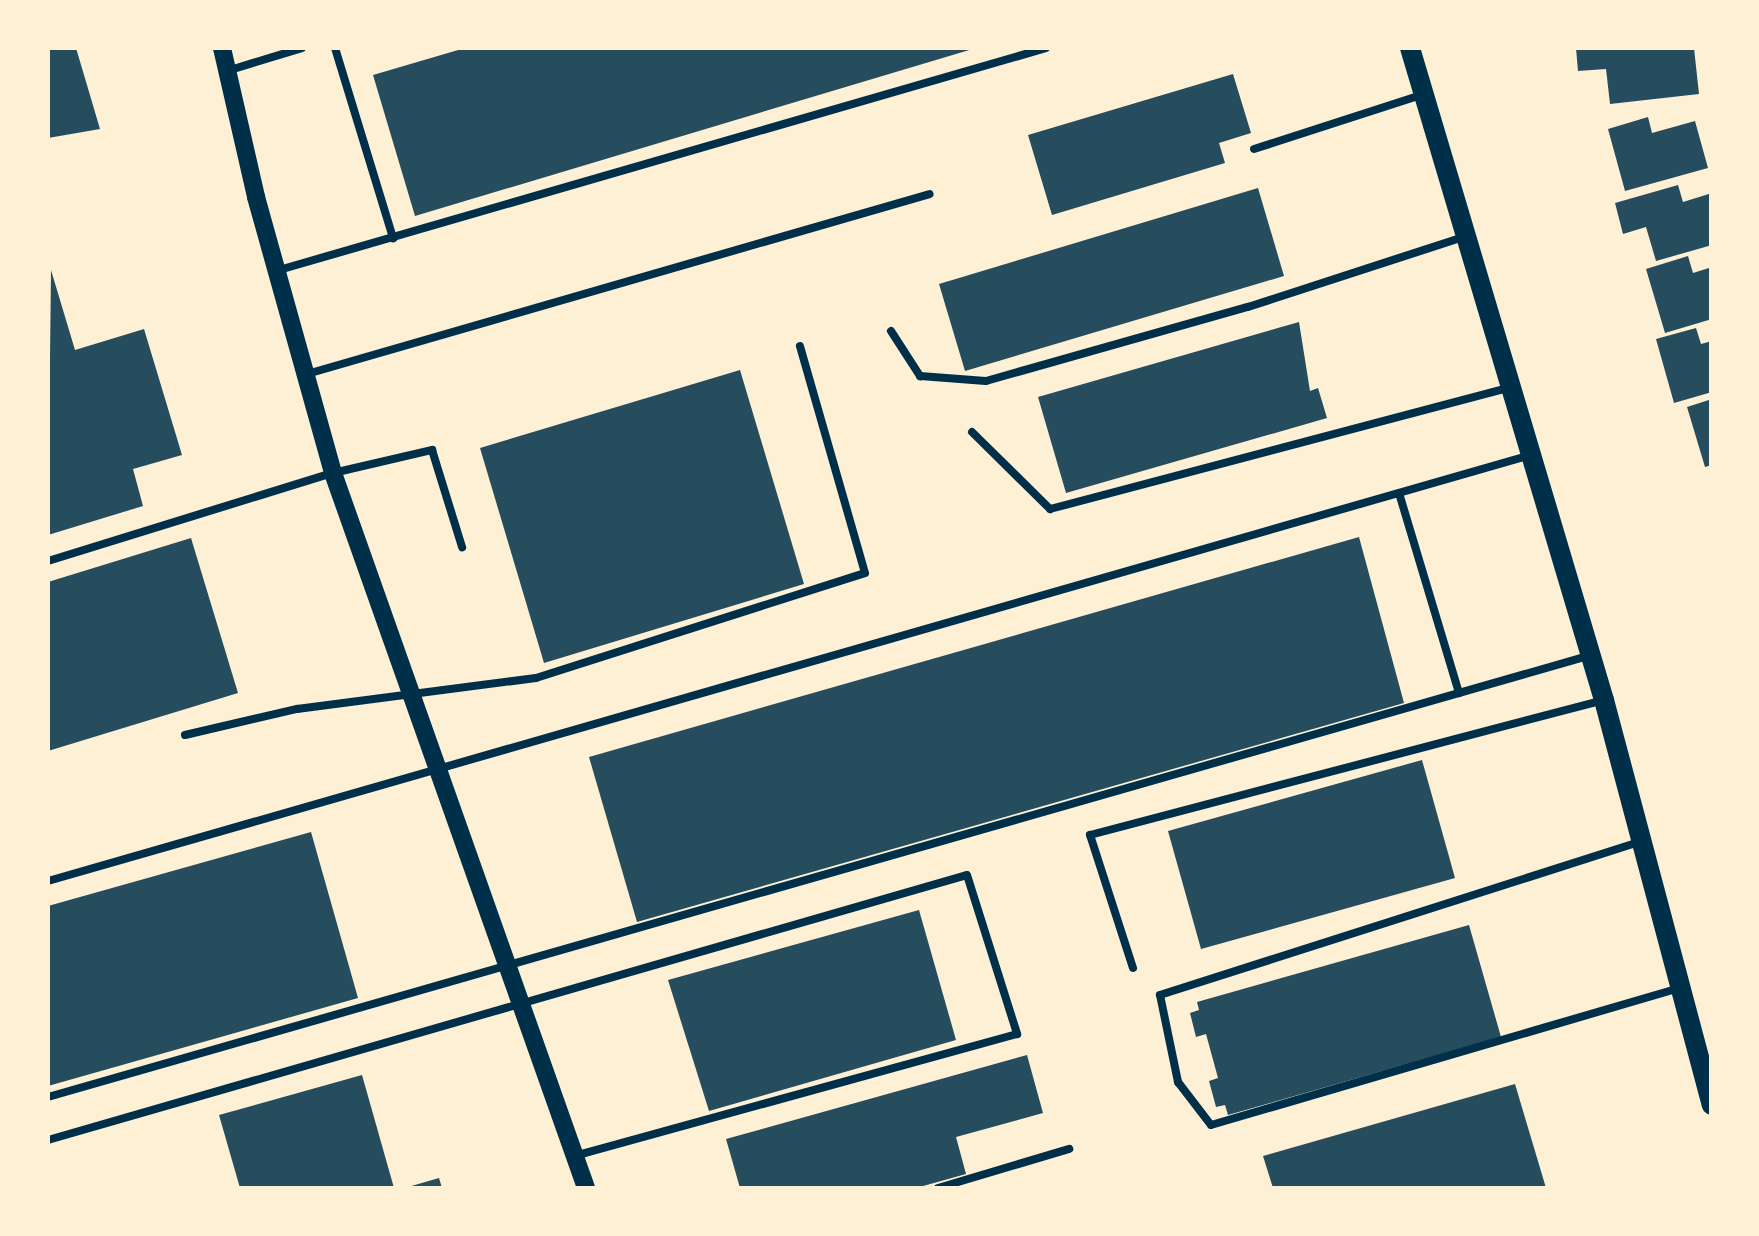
<!DOCTYPE html>
<style>
body{margin:0}
#map{position:relative;width:1759px;height:1236px;overflow:hidden;background:#fdf0d5;font-family:"IBM Plex Sans",sans-serif}
div>[style]{position:absolute}
.building>*{inset:0;background:#264d5e}
.service>*{height:8px;margin:-4px;padding:0 4px;transform-origin:4px;border-radius:4px;background:#003049}
.tertiary>*{height:18px;margin:-9px;padding:0 9px;transform-origin:9px;border-radius:9px;background:#003049}
.secondary>*{height:20px;margin:-10px;padding:0 10px;transform-origin:10px;border-radius:10px;background:#003049}
span{translate:-50% -50%;white-space:nowrap;text-align:center;line-height:1.15;-webkit-text-stroke:8px #fdf0d5;paint-order:stroke}
.frame{position:absolute;inset:0;border:50px solid #fdf0d5;pointer-events:none}
</style>
<div id="map">
<div class="building">
<i style="clip-path:polygon(48px 48px,76px 48px,100px 129px,48px 138px)"></i>
<i style="clip-path:polygon(465px 48px,976px 48px,415px 216px,373px 75px)"></i>
<i style="clip-path:polygon(1576px 48px,1694px 48px,1699px 94px,1610px 104px,1606px 69px,1578px 71px)"></i>
<i style="clip-path:polygon(1233px 74px,1251px 133px,1219px 143px,1225px 163px,1052px 215px,1028px 135px)"></i>
<i style="clip-path:polygon(1648px 117px,1652px 133px,1695px 121px,1708px 168px,1625px 191px,1608px 129px)"></i>
<i style="clip-path:polygon(1678px 185px,1683px 202px,1712px 193px,1712px 245px,1656px 261px,1646px 227px,1623px 234px,1615px 203px)"></i>
<i style="clip-path:polygon(1258px 188px,1284px 276px,965px 371px,939px 284px)"></i>
<i style="clip-path:polygon(1688px 256px,1693px 273px,1712px 267px,1712px 319px,1665px 333px,1646px 269px)"></i>
<i style="clip-path:polygon(51px 270px,75px 350px,144px 329px,182px 455px,133px 469px,143px 506px,48px 535px)"></i>
<i style="clip-path:polygon(1299px 322px,1310px 391px,1318px 388px,1327px 418px,1066px 493px,1038px 397px)"></i>
<i style="clip-path:polygon(1696px 328px,1701px 344px,1712px 341px,1712px 392px,1674px 403px,1656px 339px)"></i>
<i style="clip-path:polygon(740px 370px,804px 584px,544px 663px,480px 448px)"></i>
<i style="clip-path:polygon(1712px 399px,1712px 465px,1705px 467px,1687px 407px)"></i>
<i style="clip-path:polygon(1359px 537px,1404px 703px,637px 922px,589px 757px)"></i>
<i style="clip-path:polygon(191px 538px,238px 693px,48px 751px,48px 582px)"></i>
<i style="clip-path:polygon(1422px 760px,1455px 878px,1201px 949px,1168px 831px)"></i>
<i style="clip-path:polygon(311px 832px,358px 998px,48px 1086px,48px 906px)"></i>
<i style="clip-path:polygon(919px 910px,956px 1040px,709px 1111px,668px 980px)"></i>
<i style="clip-path:polygon(1469px 925px,1501px 1037px,1228px 1115px,1225px 1105px,1216px 1107px,1209px 1081px,1218px 1078px,1206px 1034px,1196px 1037px,1190px 1013px,1199px 1010px,1197px 1002px)"></i>
<i style="clip-path:polygon(1027px 1055px,1043px 1113px,956px 1137px,966px 1174px,916px 1188px,740px 1188px,726px 1139px)"></i>
<i style="clip-path:polygon(362px 1075px,394px 1188px,240px 1188px,219px 1115px)"></i>
<i style="clip-path:polygon(1515px 1084px,1546px 1188px,1273px 1188px,1263px 1156px)"></i>
<i style="clip-path:polygon(439px 1178px,442px 1188px,408px 1188px,408px 1187px)"></i>
</div>
<div class="service">
<i style="left:335px;top:48px;width:199px;rotate:73deg"></i>
<i style="left:230px;top:70px;width:75px;rotate:-17deg"></i>
<i style="left:1254px;top:149px;width:179px;rotate:-17.9deg"></i>
<i style="left:279px;top:270px;width:798px;rotate:-16.14deg"></i>
<i style="left:891px;top:331px;width:54px;rotate:57.2deg"></i>
<i style="left:920px;top:376px;width:66px;rotate:4.3deg"></i>
<i style="left:986px;top:381px;width:272px;rotate:-15.8deg"></i>
<i style="left:1248px;top:307px;width:229px;rotate:-18deg"></i>
<i style="left:307px;top:374px;width:648px;rotate:-16.12deg"></i>
<i style="left:972px;top:432px;width:110px;rotate:44.6deg"></i>
<i style="left:1050px;top:509px;width:477px;rotate:-14.8deg"></i>
<i style="left:1399px;top:493px;width:209px;rotate:73.3deg"></i>
<i style="left:48px;top:561px;width:298px;rotate:-17.2deg"></i>
<i style="left:333px;top:473px;width:102px;rotate:-13.1deg"></i>
<i style="left:432px;top:450px;width:102px;rotate:72.8deg"></i>
<i style="left:185px;top:735px;width:115px;rotate:-13.1deg"></i>
<i style="left:297px;top:709px;width:241px;rotate:-7.4deg"></i>
<i style="left:536px;top:678px;width:345px;rotate:-17.7deg"></i>
<i style="left:865px;top:573px;width:236px;rotate:-106deg"></i>
<i style="left:1639px;top:842px;width:503px;rotate:162.29deg"></i>
<i style="left:1160px;top:995px;width:89px;rotate:78.3deg"></i>
<i style="left:1178px;top:1082px;width:54px;rotate:52.5deg"></i>
<i style="left:1211px;top:1125px;width:489px;rotate:-16.3deg"></i>
<i style="left:48px;top:881px;width:1539px;rotate:-16.03deg"></i>
<i style="left:1133px;top:968px;width:140px;rotate:-107.9deg"></i>
<i style="left:1090px;top:835px;width:527px;rotate:-14.72deg"></i>
<i style="left:48px;top:1097px;width:1605px;rotate:-15.98deg"></i>
<i style="left:48px;top:1140px;width:956px;rotate:-16.09deg"></i>
<i style="left:967px;top:875px;width:167px;rotate:72.5deg"></i>
<i style="left:1017px;top:1034px;width:456px;rotate:164.6deg"></i>
<i style="left:938px;top:1188px;width:137px;rotate:-16.6deg"></i>
</div>
<div class="tertiary">
<i style="left:222px;top:48px;width:153px;rotate:77.1deg"></i>
<i style="left:256px;top:197px;width:287px;rotate:74.4deg"></i>
<i style="left:333px;top:473px;width:758px;rotate:70.51deg"></i>
</div>
<div class="secondary">
<i style="left:1410px;top:48px;width:680px;rotate:73.43deg"></i>
<i style="left:1604px;top:700px;width:419px;rotate:75.1deg"></i>
</div>
<div class="frame"></div>
</div>
